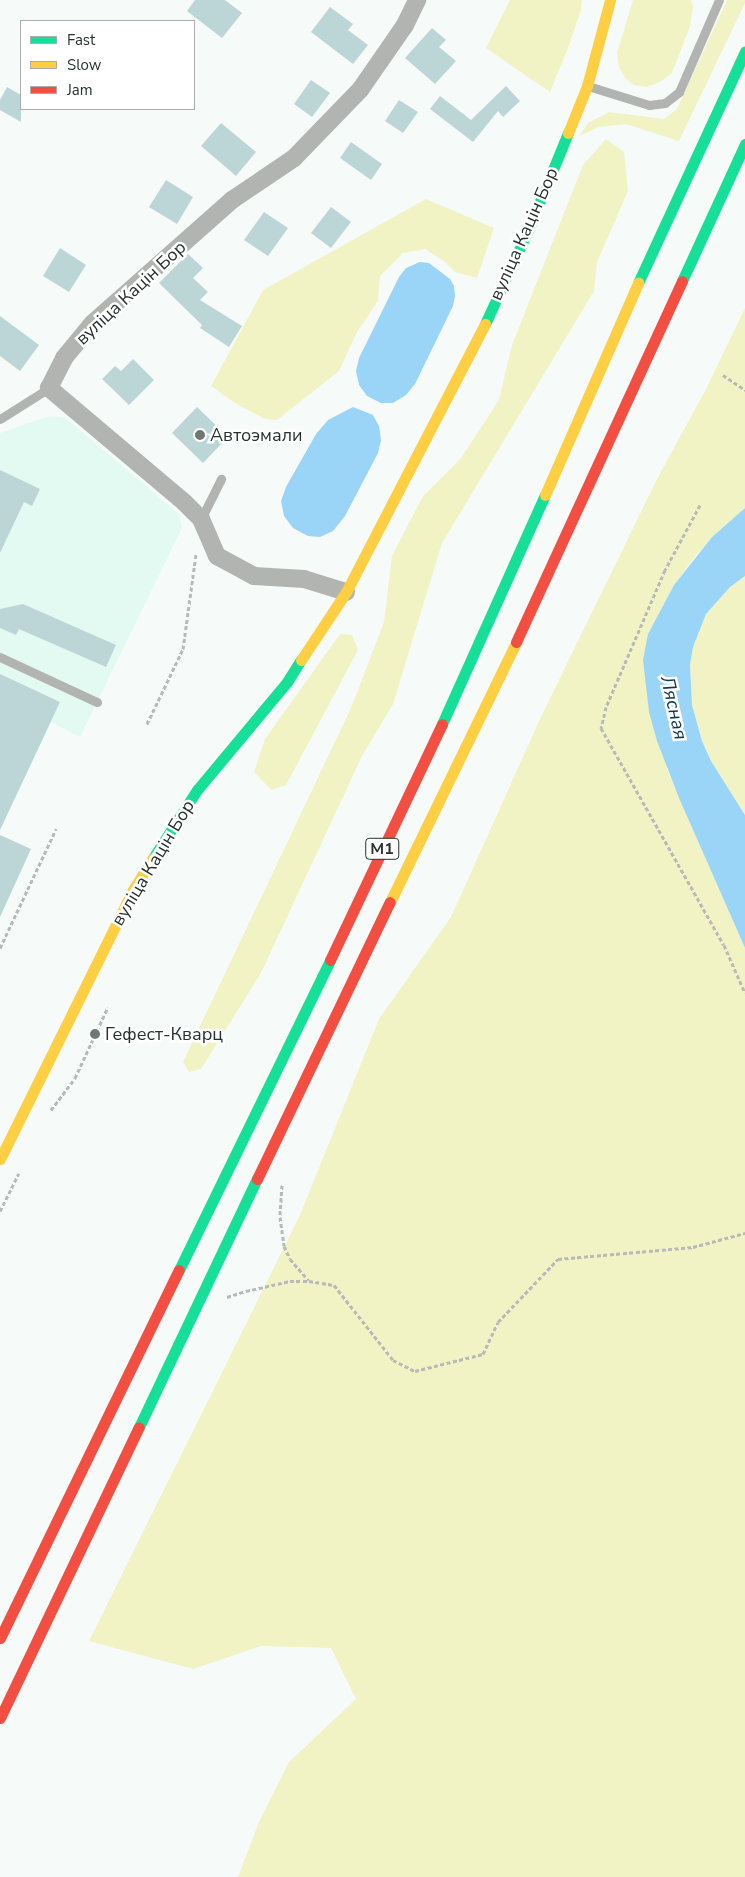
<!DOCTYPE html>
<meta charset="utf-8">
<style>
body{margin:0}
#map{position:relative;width:745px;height:1877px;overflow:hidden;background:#f6fbf9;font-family:"Nunito Sans",sans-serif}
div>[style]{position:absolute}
.built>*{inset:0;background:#e3faf2}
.green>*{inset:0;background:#f1f3c4}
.water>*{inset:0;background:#9ad5f8}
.building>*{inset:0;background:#bcd5d7}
.path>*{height:3px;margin-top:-1.5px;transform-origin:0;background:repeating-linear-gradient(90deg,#b7bab8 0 4px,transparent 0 6.5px)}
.lane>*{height:9px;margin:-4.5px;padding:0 4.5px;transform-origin:4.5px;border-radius:4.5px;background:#b2b4b2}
.street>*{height:18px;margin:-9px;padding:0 9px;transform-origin:9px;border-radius:9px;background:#b2b4b2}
.fast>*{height:11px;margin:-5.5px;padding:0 5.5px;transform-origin:5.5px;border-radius:5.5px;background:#16e098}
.slow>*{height:11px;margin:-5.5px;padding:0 5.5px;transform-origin:5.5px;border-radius:5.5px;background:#ffcf43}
.jam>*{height:11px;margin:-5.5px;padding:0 5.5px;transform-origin:5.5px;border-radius:5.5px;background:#f24e42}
.dots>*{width:14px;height:14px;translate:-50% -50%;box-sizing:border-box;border:2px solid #fff;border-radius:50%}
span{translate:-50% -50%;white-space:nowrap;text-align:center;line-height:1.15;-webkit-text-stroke:5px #fff;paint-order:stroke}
.shield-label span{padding:1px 4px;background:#fff;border:1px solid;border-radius:4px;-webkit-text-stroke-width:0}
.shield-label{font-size:16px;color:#27322e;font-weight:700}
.street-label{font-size:18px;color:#27322e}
.poi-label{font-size:18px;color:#27322e}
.left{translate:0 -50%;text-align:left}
.water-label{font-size:19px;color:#12364b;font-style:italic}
.legend{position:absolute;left:20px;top:20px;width:175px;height:90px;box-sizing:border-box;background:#fff;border:1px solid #a9adab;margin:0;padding:6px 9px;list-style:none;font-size:15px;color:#27322e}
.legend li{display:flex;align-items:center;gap:10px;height:25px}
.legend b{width:25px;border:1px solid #a9adab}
</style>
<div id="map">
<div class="built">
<i style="clip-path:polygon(49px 416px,66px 418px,179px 514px,182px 528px,80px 737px,51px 722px,0 830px,0 433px)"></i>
</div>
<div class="green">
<i style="clip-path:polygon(510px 0,582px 0,581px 10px,568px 48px,550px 92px,486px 48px)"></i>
<i style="clip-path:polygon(633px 0,691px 0,693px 6px,690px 26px,672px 73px,660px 82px,647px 87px,634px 85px,625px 78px,619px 67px,617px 53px)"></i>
<i style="clip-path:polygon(727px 0,745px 0,745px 3px,679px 141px,626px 124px,599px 127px,579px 136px,588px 123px,609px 112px,664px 119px,677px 109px)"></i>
<i style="clip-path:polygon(606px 139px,624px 152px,628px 191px,597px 262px,594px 291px,442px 543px,393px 704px,362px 756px,261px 973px,201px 1069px,189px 1072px,183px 1062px,351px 708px,384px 622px,392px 556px,423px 496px,461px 458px,499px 400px,512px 345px,583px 165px)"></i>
<i style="clip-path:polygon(426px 199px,494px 228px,477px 278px,455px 272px,445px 262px,425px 249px,403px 253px,380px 276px,378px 301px,357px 332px,339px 371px,277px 420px,265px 419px,235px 403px,211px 386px,263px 290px)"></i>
<i style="clip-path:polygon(745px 308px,745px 508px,712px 537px,693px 559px,674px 585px,648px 634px,667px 769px,745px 948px,745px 1877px,238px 1877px,259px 1822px,289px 1762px,356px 1699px,331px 1648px,261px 1646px,193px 1669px,89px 1641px,300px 1215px,379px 1019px,451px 917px,540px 719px,657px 479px,705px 391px)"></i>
<i style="clip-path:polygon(745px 576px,745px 815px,711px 761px,702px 741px,692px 705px,690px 665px,693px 647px,706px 614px,730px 587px)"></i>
<i style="clip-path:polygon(340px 634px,352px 635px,358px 650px,286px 785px,271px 790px,254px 772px,265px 739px)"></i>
</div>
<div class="water">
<i style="clip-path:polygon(420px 262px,429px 263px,450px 279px,454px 286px,455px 296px,453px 306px,415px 384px,406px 395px,393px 403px,381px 403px,367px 396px,359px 385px,356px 371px,359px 358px,399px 277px,406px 268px)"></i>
<i style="clip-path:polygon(353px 407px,373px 415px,379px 426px,381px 440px,378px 453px,345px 516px,333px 531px,320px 537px,308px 536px,293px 528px,284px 516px,281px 501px,286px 487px,316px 434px,328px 420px)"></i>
<i style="clip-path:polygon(745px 508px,745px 576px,730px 587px,706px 614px,693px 647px,690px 665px,692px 705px,702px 741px,711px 761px,745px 815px,745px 948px,679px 798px,657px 741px,649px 712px,643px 660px,648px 634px,674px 585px,712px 537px)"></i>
</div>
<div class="building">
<i style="clip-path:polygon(195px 0,225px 0,242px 13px,222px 38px,187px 11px)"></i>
<i style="clip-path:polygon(330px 7px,353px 24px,348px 30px,368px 45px,353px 64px,311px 32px)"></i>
<i style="clip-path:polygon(432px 28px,446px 40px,439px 47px,456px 61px,435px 84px,405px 58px)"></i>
<i style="clip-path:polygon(311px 80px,330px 93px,312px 117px,294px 104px)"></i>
<i style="clip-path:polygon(506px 86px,520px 101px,503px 117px,498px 111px,473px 142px,430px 109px,440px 96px,471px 120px)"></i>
<i style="clip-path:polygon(7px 87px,21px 95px,21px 122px,0 110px,0 100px)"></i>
<i style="clip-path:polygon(399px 100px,418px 112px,403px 133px,385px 121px)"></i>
<i style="clip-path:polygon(221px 123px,256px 152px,236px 176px,201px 146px)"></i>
<i style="clip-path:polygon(351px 142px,382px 164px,371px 180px,340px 158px)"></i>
<i style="clip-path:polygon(166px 180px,193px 197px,177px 224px,149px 207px)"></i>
<i style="clip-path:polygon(331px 207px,351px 222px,331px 248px,311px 233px)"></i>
<i style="clip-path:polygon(264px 212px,288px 228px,268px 256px,244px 240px)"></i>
<i style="clip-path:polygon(60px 248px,86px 265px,69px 292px,43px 276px)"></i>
<i style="clip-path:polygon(188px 254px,203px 268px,193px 278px,208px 292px,200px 300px,242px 326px,229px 347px,200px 328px,202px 325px,159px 283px)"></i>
<i style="clip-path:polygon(0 316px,39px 345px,20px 371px,0 356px)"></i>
<i style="clip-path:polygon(133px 359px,154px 380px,129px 405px,102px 379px,115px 366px,121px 371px)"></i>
<i style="clip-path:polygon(197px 407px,228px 437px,203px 463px,172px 433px)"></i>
<i style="clip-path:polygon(0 470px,40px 489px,32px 506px,24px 502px,0 553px)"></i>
<i style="clip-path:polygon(23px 604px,116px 645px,106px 667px,19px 629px,16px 635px,0 628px,0 609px)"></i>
<i style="clip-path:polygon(0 674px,60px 702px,0 830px)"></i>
<i style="clip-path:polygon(0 835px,31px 849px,0 917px)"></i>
</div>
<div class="path">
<i style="left:723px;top:375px;width:27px;rotate:34deg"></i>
<i style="left:700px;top:505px;width:74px;rotate:118.3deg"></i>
<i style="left:665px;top:570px;width:149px;rotate:113.3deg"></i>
<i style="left:606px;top:707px;width:22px;rotate:103deg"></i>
<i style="left:601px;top:728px;width:249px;rotate:60.5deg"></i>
<i style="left:724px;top:945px;width:52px;rotate:66.4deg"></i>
<i style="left:147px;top:724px;width:83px;rotate:-64.4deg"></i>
<i style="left:183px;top:649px;width:96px;rotate:-82.2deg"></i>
<i style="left:0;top:948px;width:132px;rotate:-64.8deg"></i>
<i style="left:51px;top:1110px;width:40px;rotate:-53deg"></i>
<i style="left:75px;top:1078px;width:78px;rotate:-65.1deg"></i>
<i style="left:282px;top:1185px;width:32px;rotate:94deg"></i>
<i style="left:280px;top:1217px;width:29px;rotate:82deg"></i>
<i style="left:284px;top:1246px;width:14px;rotate:65deg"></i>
<i style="left:290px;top:1259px;width:28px;rotate:49deg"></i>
<i style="left:0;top:1211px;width:42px;rotate:-63.4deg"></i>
<i style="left:227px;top:1297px;width:20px;rotate:-18deg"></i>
<i style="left:246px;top:1291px;width:45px;rotate:-12.8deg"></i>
<i style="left:290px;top:1281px;width:19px"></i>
<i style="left:309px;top:1281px;width:25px;rotate:9deg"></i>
<i style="left:334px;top:1285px;width:95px;rotate:51.8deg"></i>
<i style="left:393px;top:1360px;width:25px;rotate:27deg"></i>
<i style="left:415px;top:1371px;width:70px;rotate:-14deg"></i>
<i style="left:483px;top:1354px;width:35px;rotate:-65deg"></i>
<i style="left:498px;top:1322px;width:87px;rotate:-46.4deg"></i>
<i style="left:558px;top:1259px;width:136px;rotate:-5.1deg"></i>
<i style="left:693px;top:1247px;width:54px;rotate:-15.1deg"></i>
</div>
<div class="lane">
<i style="left:588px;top:86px;width:64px;rotate:17.3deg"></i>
<i style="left:649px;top:105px;width:16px;rotate:-7deg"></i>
<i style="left:665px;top:103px;width:18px;rotate:-38deg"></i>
<i style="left:679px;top:92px;width:100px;rotate:-66.5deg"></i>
<i style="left:0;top:419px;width:58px;rotate:-32.3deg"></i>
<i style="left:201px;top:519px;width:45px;rotate:-63.4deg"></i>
<i style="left:0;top:657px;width:107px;rotate:24.9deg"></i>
</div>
<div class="street">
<i style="left:346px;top:592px;width:44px;rotate:-162.8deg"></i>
<i style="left:304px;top:579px;width:50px;rotate:-176.6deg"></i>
<i style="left:254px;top:576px;width:42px;rotate:-151.6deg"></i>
<i style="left:217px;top:556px;width:40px;rotate:-113.4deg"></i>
<i style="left:201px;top:519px;width:24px;rotate:-135deg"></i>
<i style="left:184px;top:502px;width:177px;rotate:-139.8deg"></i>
<i style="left:49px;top:388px;width:34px;rotate:-63deg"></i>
<i style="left:64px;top:358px;width:45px;rotate:-50.4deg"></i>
<i style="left:93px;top:323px;width:186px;rotate:-41.5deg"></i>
<i style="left:232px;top:200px;width:75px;rotate:-34.1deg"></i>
<i style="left:294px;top:158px;width:95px;rotate:-45.9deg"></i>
<i style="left:360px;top:90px;width:79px;rotate:-55.3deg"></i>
<i style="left:405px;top:25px;width:28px;rotate:-64deg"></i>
</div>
<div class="fast">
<i style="left:682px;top:281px;width:151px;rotate:-65.3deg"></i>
<i style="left:638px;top:283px;width:255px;rotate:-65.2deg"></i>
<i style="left:485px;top:324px;width:106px;rotate:-65.4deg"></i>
<i style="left:529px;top:228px;width:103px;rotate:-67.7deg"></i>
<i style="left:442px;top:724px;width:251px;rotate:-65.8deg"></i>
<i style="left:153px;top:858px;width:81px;rotate:-57.1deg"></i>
<i style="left:197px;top:790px;width:141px;rotate:-50.2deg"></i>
<i style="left:287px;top:682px;width:26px;rotate:-58deg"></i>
<i style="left:179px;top:1270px;width:345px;rotate:-64deg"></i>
<i style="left:139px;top:1427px;width:275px;rotate:-64.6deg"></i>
</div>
<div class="slow">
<i style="left:568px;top:133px;width:51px;rotate:-68deg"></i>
<i style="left:587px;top:86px;width:89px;rotate:-75deg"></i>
<i style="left:545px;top:495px;width:232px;rotate:-66.3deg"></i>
<i style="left:301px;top:660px;width:82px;rotate:-56.5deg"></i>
<i style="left:346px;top:592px;width:302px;rotate:-62.6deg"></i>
<i style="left:390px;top:902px;width:289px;rotate:-64.1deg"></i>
<i style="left:0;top:1159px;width:300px;rotate:-63.7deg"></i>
<i style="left:133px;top:890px;width:38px;rotate:-58deg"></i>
</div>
<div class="jam">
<i style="left:516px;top:642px;width:397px;rotate:-65.3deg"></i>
<i style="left:330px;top:960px;width:261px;rotate:-64.6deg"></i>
<i style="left:257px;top:1179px;width:307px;rotate:-64.4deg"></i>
<i style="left:0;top:1638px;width:409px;rotate:-64.1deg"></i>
<i style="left:0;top:1718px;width:322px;rotate:-64.5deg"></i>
</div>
<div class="dots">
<i style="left:200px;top:435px;background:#6f7875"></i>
<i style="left:95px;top:1034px;background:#6f7875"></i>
</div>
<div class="shield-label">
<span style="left:382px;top:849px">М1</span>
</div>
<div class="street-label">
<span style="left:524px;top:234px;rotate:-66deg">вуліца Кацін Бор</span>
<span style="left:131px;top:293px;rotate:-43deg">вуліца Кацін Бор</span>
<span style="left:153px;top:863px;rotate:-59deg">вуліца Кацін Бор</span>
</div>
<div class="poi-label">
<span class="left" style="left:210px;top:435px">Автоэмали</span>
<span class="left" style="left:105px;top:1034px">Гефест-Кварц</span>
</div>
<div class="water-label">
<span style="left:673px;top:708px;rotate:77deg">Лясная</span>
</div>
<ul class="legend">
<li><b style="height:6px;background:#16e098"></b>Fast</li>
<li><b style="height:6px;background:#ffcf43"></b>Slow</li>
<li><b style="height:6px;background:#f24e42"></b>Jam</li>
</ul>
</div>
